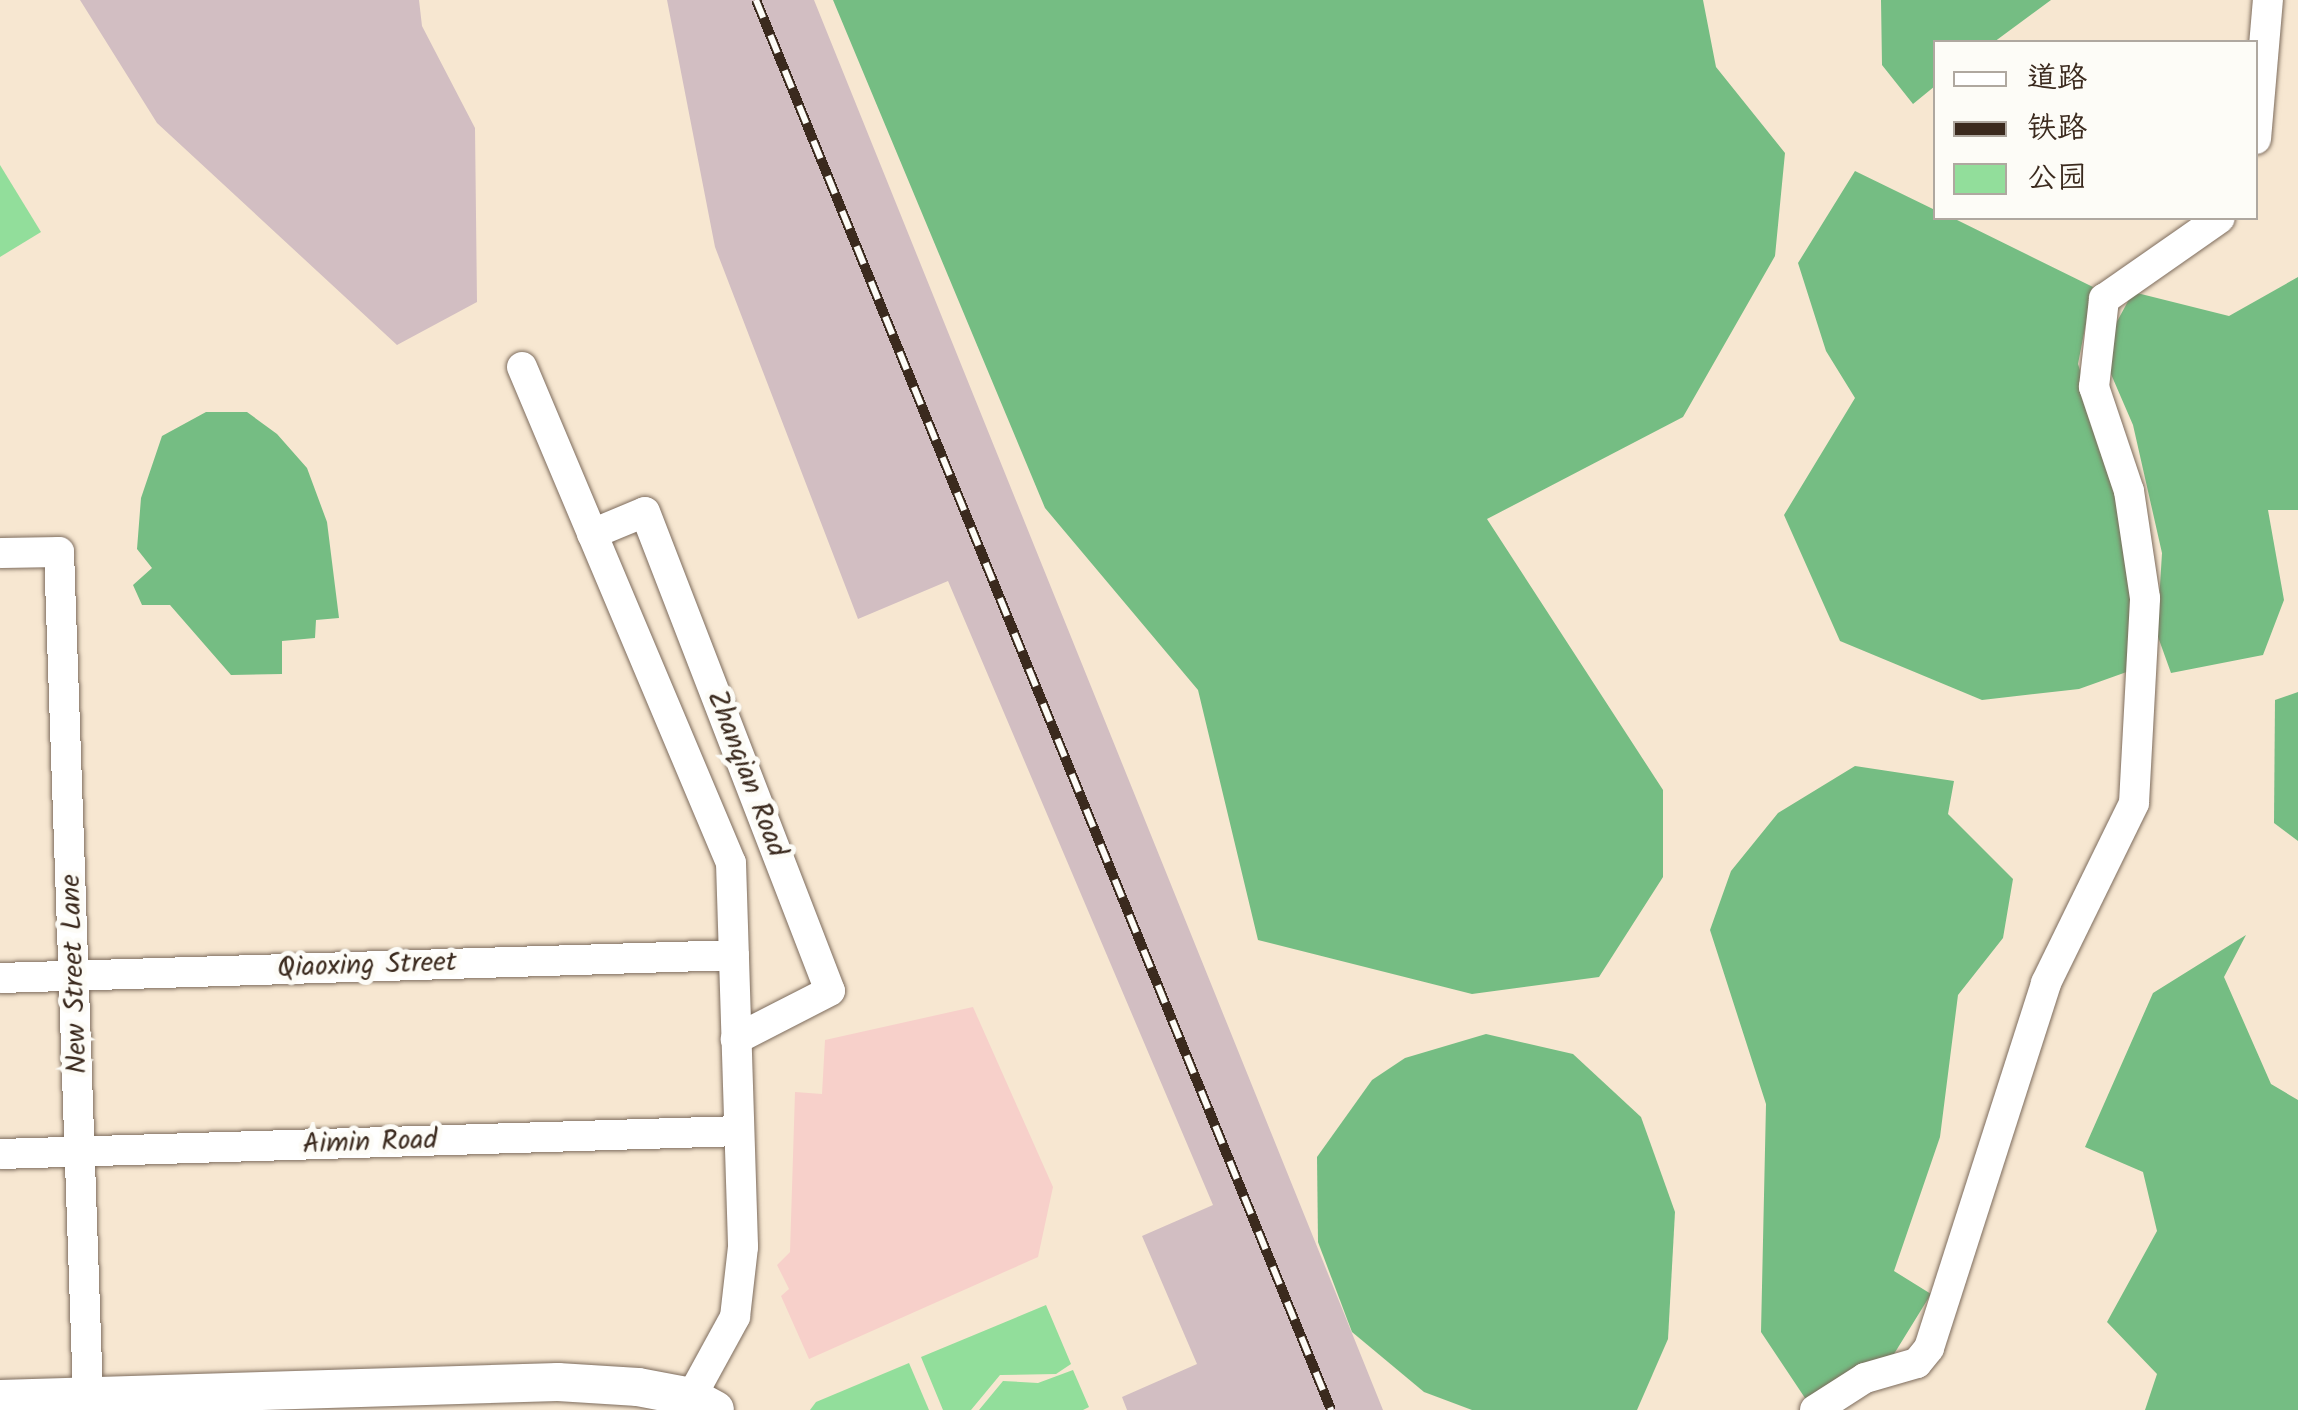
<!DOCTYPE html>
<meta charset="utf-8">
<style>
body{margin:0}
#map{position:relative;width:2298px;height:1410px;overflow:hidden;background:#f7e7d1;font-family:Kalam,"LXGW WenKai TC",sans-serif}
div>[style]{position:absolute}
.built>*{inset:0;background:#f7d0ca}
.industrial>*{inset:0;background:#d2bec2}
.green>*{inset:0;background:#92de9b}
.forest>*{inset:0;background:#75bd83}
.roads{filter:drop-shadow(0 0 2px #7d6c5d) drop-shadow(0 0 2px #7d6c5d)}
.minor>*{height:30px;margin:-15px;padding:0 15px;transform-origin:15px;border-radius:15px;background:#fff}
.major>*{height:38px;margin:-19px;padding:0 19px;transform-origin:19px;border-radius:19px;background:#fff}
.rail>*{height:10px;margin-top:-5px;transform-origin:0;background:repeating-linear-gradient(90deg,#fdfcf7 0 19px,#3b2a1e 0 38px);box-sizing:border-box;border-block:2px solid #3b2a1e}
span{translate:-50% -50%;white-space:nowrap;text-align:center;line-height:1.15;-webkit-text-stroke:10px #fdfcf7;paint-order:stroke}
.street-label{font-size:28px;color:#3b2a1e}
.legend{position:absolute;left:1933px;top:40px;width:325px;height:180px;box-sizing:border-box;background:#fdfcf7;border:2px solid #afa8a0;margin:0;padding:12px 18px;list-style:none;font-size:30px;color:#3b2a1e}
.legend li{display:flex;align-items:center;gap:20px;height:50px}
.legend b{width:50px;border:2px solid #afa8a0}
</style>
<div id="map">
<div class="built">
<i style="clip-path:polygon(973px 1007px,1053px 1187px,1038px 1257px,809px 1359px,781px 1296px,789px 1289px,777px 1265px,790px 1252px,795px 1092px,822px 1094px,825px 1040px)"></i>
</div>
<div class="industrial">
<i style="clip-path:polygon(80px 0,419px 0,422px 26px,475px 128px,477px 302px,397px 345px,157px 123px)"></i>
<i style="clip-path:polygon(667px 0,814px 0,1383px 1410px,1127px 1410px,1122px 1397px,1197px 1364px,1142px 1236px,1213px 1205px,948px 581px,858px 619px,715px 247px)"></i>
</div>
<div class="green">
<i style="clip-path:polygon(0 165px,41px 232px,0 257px)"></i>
<i style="clip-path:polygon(1046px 1305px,1071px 1364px,1056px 1374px,1000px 1375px,971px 1410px,943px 1410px,921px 1357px)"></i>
<i style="clip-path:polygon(909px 1363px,929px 1410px,810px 1410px,816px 1402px)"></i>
<i style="clip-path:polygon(1073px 1370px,1089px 1407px,1083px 1410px,979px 1410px,1003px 1381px,1038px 1383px)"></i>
</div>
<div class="forest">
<i style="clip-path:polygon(833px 0,1703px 0,1716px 67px,1785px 153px,1775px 256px,1683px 417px,1487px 519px,1663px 790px,1663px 877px,1599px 977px,1472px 994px,1258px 940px,1198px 690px,1045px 508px)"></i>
<i style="clip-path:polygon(1881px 0,2051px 0,1994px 42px,1936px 42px,1935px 86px,1913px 104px,1882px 65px)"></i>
<i style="clip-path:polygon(1855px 171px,1935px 210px,1936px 218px,1953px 218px,2093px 287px,2078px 364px,2126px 510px,2135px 669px,2079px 689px,1982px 700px,1840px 641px,1784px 515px,1855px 398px,1826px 351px,1798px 263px)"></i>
<i style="clip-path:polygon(2298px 277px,2298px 510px,2268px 510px,2284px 600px,2263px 655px,2171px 673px,2157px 634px,2162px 553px,2133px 425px,2101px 351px,2133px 292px,2229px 316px)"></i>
<i style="clip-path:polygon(206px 412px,247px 412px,277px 434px,307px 468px,327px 522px,339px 618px,316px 620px,315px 638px,282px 641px,282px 674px,231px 675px,170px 605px,142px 605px,133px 585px,152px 568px,137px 549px,141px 498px,162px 436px)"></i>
<i style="clip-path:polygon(2298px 692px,2298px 841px,2274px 823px,2275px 700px)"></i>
<i style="clip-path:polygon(1855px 766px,1954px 781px,1948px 814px,2013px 879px,2003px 938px,1958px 995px,1940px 1137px,1894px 1271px,1931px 1294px,1894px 1354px,1807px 1401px,1761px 1332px,1766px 1104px,1710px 930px,1731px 871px,1778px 813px)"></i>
<i style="clip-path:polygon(2246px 935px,2224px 977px,2271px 1084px,2298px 1100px,2298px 1410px,2145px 1410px,2157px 1374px,2107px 1322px,2157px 1231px,2143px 1172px,2085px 1147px,2153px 993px)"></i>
<i style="clip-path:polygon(1486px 1034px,1573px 1054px,1641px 1117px,1675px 1212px,1668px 1339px,1637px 1410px,1472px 1410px,1424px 1392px,1352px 1332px,1318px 1242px,1317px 1157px,1372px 1080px,1405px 1058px)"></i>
</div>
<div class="roads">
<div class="minor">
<i style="left:2256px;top:139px;width:140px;rotate:-85.1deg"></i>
<i style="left:522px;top:367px;width:538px;rotate:67.15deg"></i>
<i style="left:731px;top:863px;width:384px;rotate:88.2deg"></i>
<i style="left:743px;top:1247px;width:70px;rotate:96.5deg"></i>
<i style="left:735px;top:1317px;width:106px;rotate:118.7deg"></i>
<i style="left:592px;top:534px;width:57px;rotate:-22.5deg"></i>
<i style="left:645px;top:512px;width:513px;rotate:68.88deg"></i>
<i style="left:830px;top:991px;width:106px;rotate:152.9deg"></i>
<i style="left:0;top:553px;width:59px;rotate:-1deg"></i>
<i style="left:59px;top:552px;width:845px;rotate:88.03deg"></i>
<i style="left:0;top:978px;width:734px;rotate:-1.79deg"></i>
<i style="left:0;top:1154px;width:739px;rotate:-1.78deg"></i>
<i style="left:1815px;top:1410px;width:59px;rotate:-32.6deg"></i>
<i style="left:1865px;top:1378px;width:54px;rotate:-16.1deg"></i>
<i style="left:1917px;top:1363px;width:19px;rotate:-51deg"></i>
<i style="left:1929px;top:1348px;width:383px;rotate:-72.2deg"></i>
<i style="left:2046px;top:983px;width:200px;rotate:-63.9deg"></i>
<i style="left:2134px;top:803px;width:205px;rotate:-86.9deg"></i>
<i style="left:2145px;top:598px;width:108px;rotate:-98.5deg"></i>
<i style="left:2129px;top:491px;width:110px;rotate:-108.6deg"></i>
<i style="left:2094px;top:387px;width:89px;rotate:-83.5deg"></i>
<i style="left:2104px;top:299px;width:141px;rotate:-34.9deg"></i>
</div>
<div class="major">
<i style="left:0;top:1399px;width:558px;rotate:-1.75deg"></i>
<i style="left:558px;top:1382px;width:80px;rotate:3.6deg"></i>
<i style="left:638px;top:1387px;width:54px;rotate:10.7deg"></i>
<i style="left:691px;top:1397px;width:27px;rotate:28deg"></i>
</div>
</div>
<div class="rail">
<i style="left:756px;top:0;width:1523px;rotate:67.81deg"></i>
</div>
<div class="street-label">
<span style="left:746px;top:774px;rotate:69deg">Zhanqian Road</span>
<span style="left:367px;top:966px;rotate:-2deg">Qiaoxing Street</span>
<span style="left:75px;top:974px;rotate:-92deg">New Street Lane</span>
<span style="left:370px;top:1143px;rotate:-2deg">Aimin Road</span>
</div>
<ul class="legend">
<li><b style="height:12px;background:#fff"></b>道路</li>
<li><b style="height:12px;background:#3b2a1e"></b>铁路</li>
<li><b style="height:28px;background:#92de9b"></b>公园</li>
</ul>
</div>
